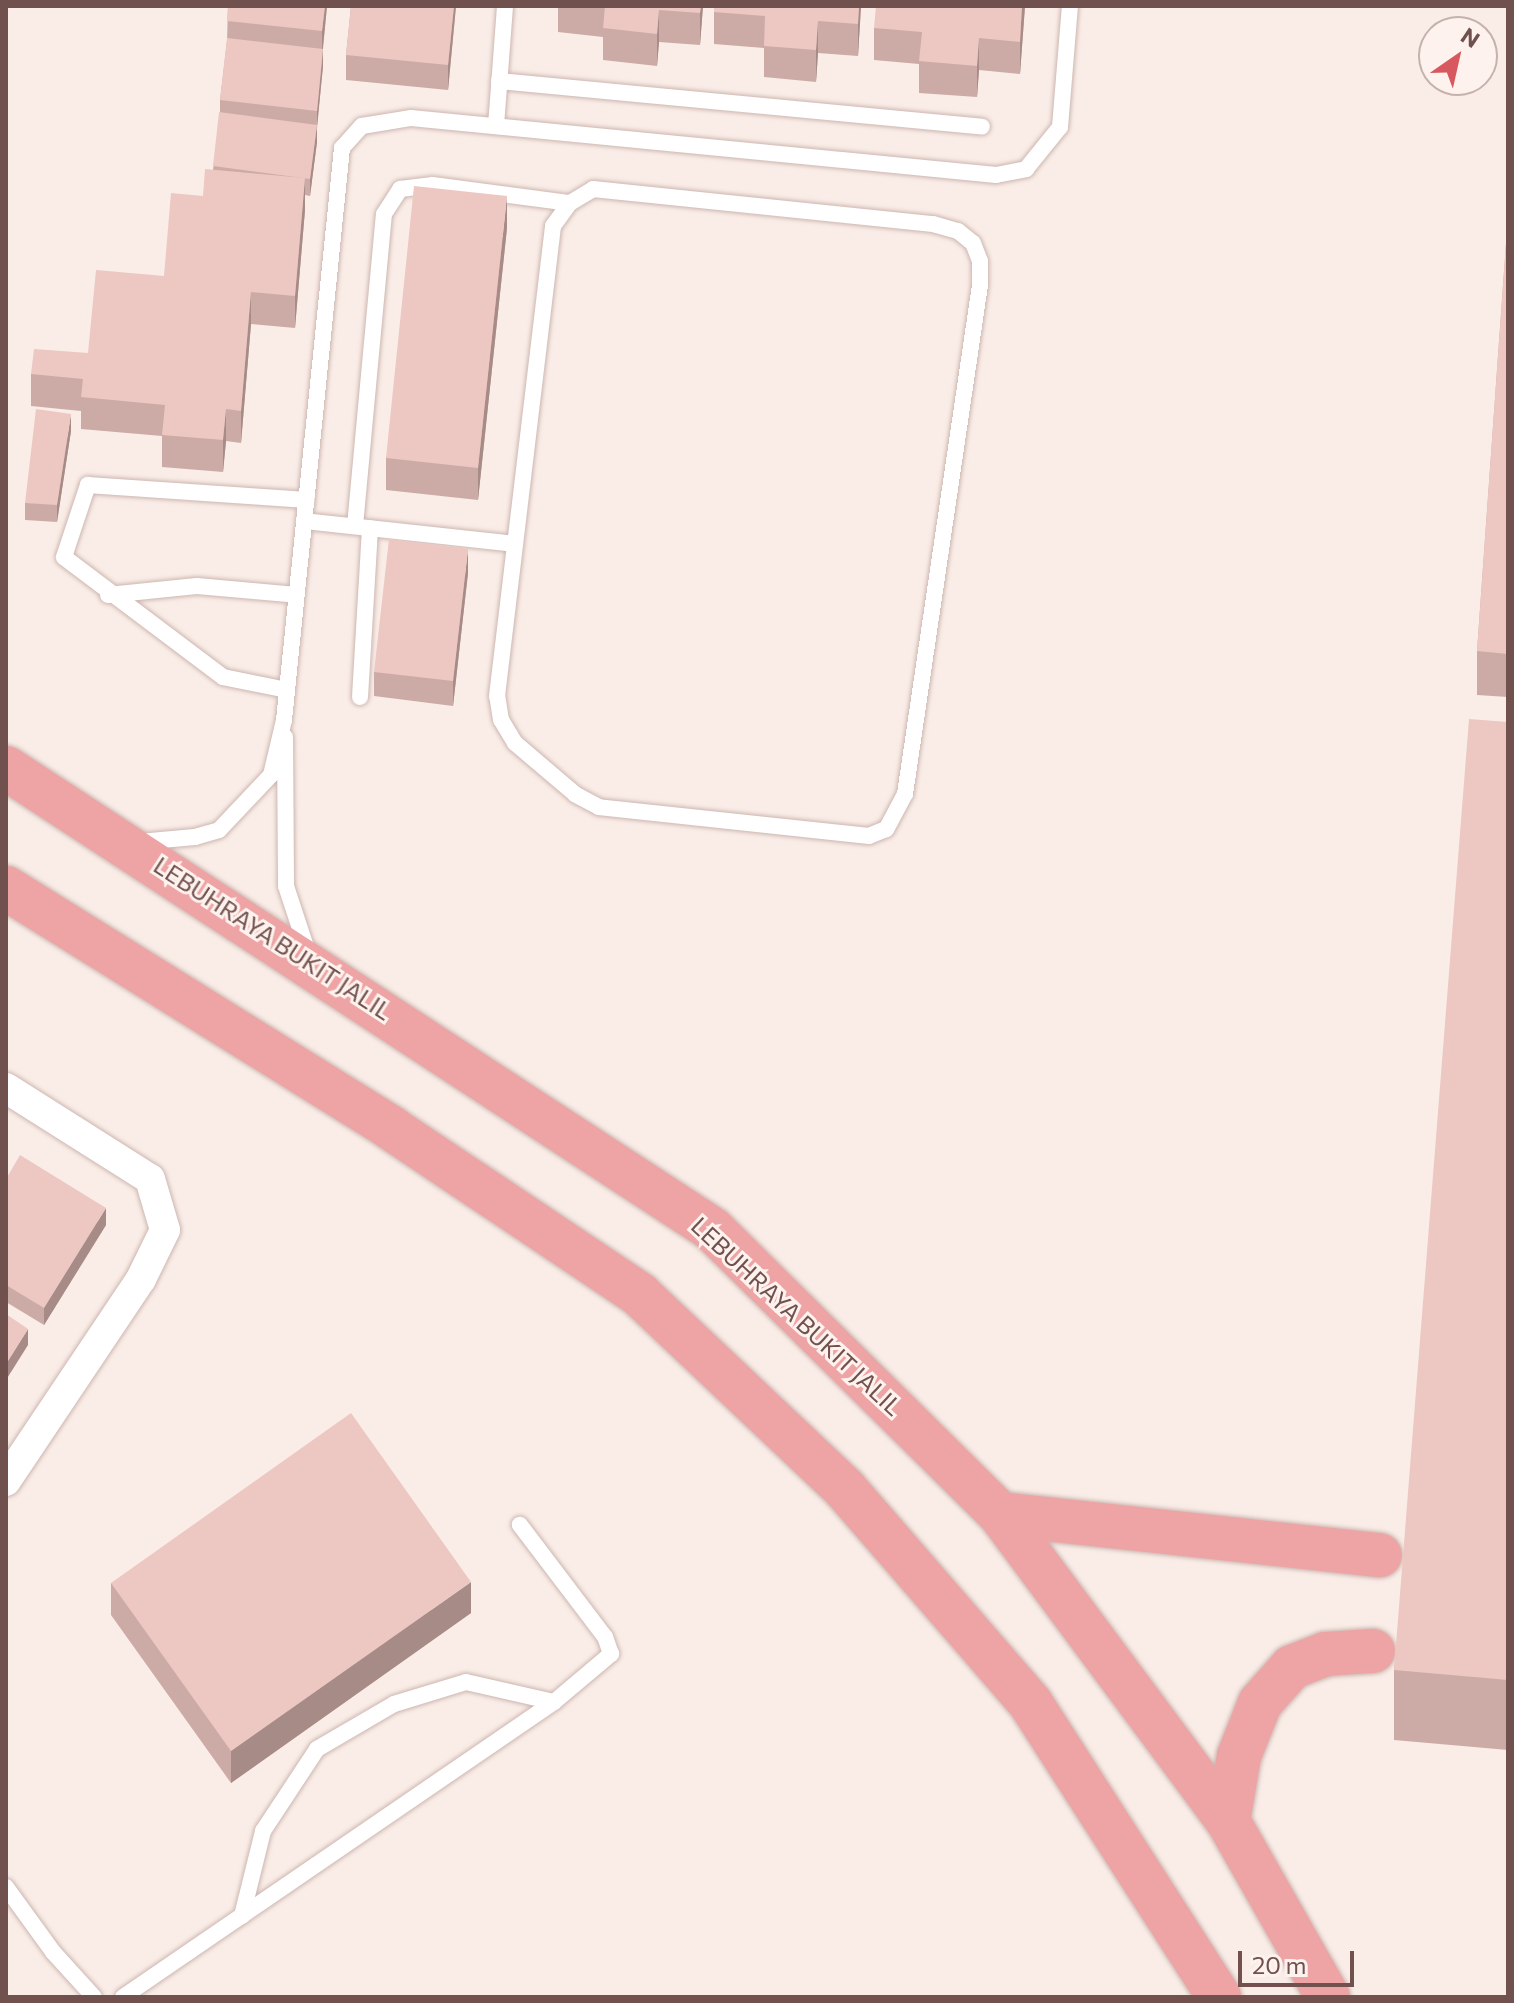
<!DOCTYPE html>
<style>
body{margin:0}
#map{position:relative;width:1514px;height:2003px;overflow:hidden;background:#faede7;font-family:Commissioner,sans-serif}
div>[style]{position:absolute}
.roads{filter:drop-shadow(0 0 2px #cdb6b1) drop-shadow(0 0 2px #cdb6b1)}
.lane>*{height:16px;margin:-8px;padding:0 8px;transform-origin:8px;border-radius:8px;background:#fff}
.street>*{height:30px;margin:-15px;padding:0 15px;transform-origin:15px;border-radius:15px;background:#fff}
.highway>*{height:44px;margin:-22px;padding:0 22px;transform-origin:22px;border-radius:22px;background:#eea4a5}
.wall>*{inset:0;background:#ccaba6}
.shaded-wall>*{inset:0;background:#a68b87}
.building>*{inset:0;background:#edc7c1}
span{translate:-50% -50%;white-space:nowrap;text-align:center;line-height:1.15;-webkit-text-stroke:6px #fdf2ed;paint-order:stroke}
.street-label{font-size:24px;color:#71514e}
.frame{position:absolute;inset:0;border:8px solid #71514e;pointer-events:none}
.north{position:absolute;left:1418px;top:16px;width:80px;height:80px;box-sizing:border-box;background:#fdf2ed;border:2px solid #c5b2ad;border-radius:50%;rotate:34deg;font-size:22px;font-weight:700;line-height:32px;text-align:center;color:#71514e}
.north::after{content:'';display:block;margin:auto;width:28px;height:36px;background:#d7595f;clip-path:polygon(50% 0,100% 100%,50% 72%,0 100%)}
.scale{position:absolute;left:1238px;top:1951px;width:116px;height:36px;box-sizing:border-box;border:4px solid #71514e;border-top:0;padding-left:10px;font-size:24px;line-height:28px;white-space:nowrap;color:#71514e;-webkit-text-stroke:6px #fdf2ed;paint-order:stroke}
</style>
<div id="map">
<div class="roads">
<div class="lane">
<i style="left:499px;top:81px;width:485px;rotate:5.4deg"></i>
<i style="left:496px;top:126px;width:120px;rotate:-85.7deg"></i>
<i style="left:593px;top:189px;width:342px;rotate:5.9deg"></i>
<i style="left:933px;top:224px;width:26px;rotate:16deg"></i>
<i style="left:958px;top:231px;width:19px;rotate:39deg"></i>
<i style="left:973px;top:243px;width:19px;rotate:69deg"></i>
<i style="left:980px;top:261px;width:24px;rotate:90deg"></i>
<i style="left:980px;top:285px;width:514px;rotate:98.38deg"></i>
<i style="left:905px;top:794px;width:40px;rotate:118deg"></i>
<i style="left:886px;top:829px;width:18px;rotate:158deg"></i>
<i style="left:869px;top:836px;width:272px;rotate:-173.9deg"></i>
<i style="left:599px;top:807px;width:27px;rotate:-152deg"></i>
<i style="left:575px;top:794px;width:79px;rotate:-139.6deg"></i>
<i style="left:515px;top:743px;width:27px;rotate:-121deg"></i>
<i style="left:501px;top:720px;width:24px;rotate:-99deg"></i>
<i style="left:497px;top:696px;width:473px;rotate:-83.2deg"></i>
<i style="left:553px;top:226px;width:29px;rotate:-54deg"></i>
<i style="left:570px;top:203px;width:27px;rotate:-31deg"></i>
<i style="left:304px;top:521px;width:212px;rotate:6.2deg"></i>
<i style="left:355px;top:526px;width:313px;rotate:-84.7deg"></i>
<i style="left:384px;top:214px;width:30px;rotate:-57deg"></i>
<i style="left:400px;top:189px;width:33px;rotate:-7deg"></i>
<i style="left:433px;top:185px;width:138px;rotate:7.5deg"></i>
<i style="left:108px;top:595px;width:89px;rotate:-5.8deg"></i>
<i style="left:197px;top:586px;width:100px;rotate:5.1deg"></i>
<i style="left:287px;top:690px;width:65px;rotate:-168.5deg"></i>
<i style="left:223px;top:677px;width:199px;rotate:-143deg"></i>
<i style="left:64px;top:557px;width:76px;rotate:-71.6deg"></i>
<i style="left:88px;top:485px;width:219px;rotate:3.9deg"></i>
<i style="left:360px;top:697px;width:169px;rotate:-86.6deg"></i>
<i style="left:285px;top:737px;width:149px;rotate:89.6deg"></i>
<i style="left:286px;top:886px;width:67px;rotate:71.8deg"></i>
<i style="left:139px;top:842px;width:56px;rotate:-5.1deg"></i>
<i style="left:195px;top:837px;width:25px;rotate:-16deg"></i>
<i style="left:219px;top:830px;width:76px;rotate:-46.6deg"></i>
<i style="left:271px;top:775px;width:57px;rotate:-76.7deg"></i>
<i style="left:284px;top:720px;width:575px;rotate:-84.21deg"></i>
<i style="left:342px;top:148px;width:30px;rotate:-48deg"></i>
<i style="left:362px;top:126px;width:50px;rotate:-9.3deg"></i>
<i style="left:411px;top:118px;width:588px;rotate:5.57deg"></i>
<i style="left:996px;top:175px;width:31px;rotate:-11deg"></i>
<i style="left:1026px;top:169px;width:54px;rotate:-51deg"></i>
<i style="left:1060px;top:127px;width:121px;rotate:-85.3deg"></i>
<i style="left:6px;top:1887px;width:80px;rotate:54.1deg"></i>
<i style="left:53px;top:1952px;width:61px;rotate:47.7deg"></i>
<i style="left:242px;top:1916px;width:88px;rotate:-76.1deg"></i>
<i style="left:263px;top:1831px;width:98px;rotate:-56.6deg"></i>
<i style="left:317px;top:1749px;width:89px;rotate:-30.3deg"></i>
<i style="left:394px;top:1704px;width:75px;rotate:-17deg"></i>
<i style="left:466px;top:1682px;width:90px;rotate:12.8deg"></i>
<i style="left:123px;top:1997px;width:522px;rotate:-34.39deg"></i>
<i style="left:554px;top:1702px;width:75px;rotate:-40.1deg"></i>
<i style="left:611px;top:1654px;width:18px;rotate:-109deg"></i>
<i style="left:605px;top:1637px;width:141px;rotate:-127.2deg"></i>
</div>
<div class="street">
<i style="left:6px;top:1088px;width:170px;rotate:32.3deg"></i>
<i style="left:150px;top:1179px;width:53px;rotate:73.6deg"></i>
<i style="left:165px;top:1230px;width:55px;rotate:116.1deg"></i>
<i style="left:141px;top:1279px;width:243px;rotate:123.8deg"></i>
</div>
<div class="highway">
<i style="left:6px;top:768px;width:843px;rotate:33.14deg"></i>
<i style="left:712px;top:1229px;width:405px;rotate:44.7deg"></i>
<i style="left:1000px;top:1514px;width:382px;rotate:53.4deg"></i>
<i style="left:1228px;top:1821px;width:202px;rotate:60.4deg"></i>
<i style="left:6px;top:888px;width:454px;rotate:31.9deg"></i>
<i style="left:391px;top:1128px;width:300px;rotate:33.8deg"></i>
<i style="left:640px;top:1295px;width:282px;rotate:43.4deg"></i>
<i style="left:845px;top:1489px;width:284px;rotate:49.1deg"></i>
<i style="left:1031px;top:1704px;width:348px;rotate:57.3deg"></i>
<i style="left:1000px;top:1514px;width:382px;rotate:6.2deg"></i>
<i style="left:1228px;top:1821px;width:66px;rotate:-80.4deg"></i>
<i style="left:1239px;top:1756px;width:57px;rotate:-68.4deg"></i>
<i style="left:1260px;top:1703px;width:48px;rotate:-48.4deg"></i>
<i style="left:1292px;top:1667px;width:36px;rotate:-21deg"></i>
<i style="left:1326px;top:1654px;width:47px;rotate:-3.7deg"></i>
</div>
</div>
<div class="wall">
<i style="clip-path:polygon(228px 6px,327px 6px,323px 49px,323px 66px,317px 125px,317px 142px,310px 196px,305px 195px,305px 210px,295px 328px,251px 324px,241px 443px,226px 441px,223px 472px,162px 467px,162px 436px,81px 429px,81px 411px,31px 406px,31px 374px,88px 353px,164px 276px,203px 196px,213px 170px,220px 112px,220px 100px,227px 41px)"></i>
<i style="clip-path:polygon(351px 6px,456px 6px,448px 90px,346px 80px,346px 55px)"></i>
<i style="clip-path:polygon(558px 6px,703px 6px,700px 45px,659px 42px,657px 66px,603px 60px,603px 37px,558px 32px)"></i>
<i style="clip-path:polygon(714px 6px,861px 6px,858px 56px,818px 53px,816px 82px,764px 77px,764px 48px,714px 44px)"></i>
<i style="clip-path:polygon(1025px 6px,1020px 74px,979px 70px,977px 97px,919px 93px,919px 64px,874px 60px,874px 28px)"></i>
<i style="clip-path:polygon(1508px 215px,1508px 697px,1477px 695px,1477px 651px)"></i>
<i style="clip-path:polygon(507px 228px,478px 500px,386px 490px,386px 458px)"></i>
<i style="clip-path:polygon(71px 431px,57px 522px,25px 520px,25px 503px)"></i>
<i style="clip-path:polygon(468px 573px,453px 706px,374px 696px,374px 672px)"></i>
<i style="clip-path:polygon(1508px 722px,1508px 1750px,1394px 1740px,1394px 1670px)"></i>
<i style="clip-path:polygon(6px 1179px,106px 1225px,44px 1325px,6px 1302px)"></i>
<i style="clip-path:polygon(111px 1583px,471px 1613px,231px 1783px,111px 1615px)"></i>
</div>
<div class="shaded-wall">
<i style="clip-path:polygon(325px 6px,327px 6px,322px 56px,322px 31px)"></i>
<i style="clip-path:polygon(454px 6px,456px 6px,448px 90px,448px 65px)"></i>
<i style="clip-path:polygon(701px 6px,703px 6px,700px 45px,700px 13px)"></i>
<i style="clip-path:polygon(859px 6px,861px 6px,858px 56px,858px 24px)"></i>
<i style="clip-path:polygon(1022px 6px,1025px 6px,1020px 74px,1020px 42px)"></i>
<i style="clip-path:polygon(659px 10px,659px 42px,657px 66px,657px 34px)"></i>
<i style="clip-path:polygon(818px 21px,818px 53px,816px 82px,816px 50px)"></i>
<i style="clip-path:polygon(979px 38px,979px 70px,977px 97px,977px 66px)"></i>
<i style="clip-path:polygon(323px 49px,323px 66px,317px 128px,317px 111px)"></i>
<i style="clip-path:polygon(317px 125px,317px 142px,310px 196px,310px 179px)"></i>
<i style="clip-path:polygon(305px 178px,305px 210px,295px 328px,295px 296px)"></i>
<i style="clip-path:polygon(507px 196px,507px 228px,478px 500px,478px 468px)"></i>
<i style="clip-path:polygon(251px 292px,251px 324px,241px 443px,241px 411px)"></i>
<i style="clip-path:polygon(226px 409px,226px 441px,223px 472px,223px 440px)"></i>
<i style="clip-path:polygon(71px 414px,71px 431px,57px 522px,57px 505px)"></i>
<i style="clip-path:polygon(468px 549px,468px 573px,453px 706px,453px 681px)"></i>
<i style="clip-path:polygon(106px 1208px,106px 1225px,44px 1325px,44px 1308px)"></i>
<i style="clip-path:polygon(28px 1329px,28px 1345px,6px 1380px,6px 1364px)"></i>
<i style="clip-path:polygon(471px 1582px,471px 1613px,231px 1783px,231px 1751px)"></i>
</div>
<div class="building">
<i style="clip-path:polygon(228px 6px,325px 6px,322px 31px,227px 21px)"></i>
<i style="clip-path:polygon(351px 6px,454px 6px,448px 65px,346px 55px)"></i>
<i style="clip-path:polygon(605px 6px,701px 6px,700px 13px,659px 10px,657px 34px,603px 28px)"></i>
<i style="clip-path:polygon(714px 6px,859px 6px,858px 24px,818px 21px,816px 50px,764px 46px,765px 16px,714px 12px)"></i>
<i style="clip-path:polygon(876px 6px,1022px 6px,1020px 42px,979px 38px,977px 66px,919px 61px,922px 32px,874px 28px)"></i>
<i style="clip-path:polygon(227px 38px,323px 49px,317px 111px,220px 100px)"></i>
<i style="clip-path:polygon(219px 112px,317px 125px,310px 179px,213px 166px)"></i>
<i style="clip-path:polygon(205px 169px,305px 178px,295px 296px,251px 292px,241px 411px,226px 409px,223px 440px,162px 435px,165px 405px,81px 397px,83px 379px,31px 374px,34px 349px,88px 353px,96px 270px,164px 276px,171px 193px,203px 196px)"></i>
<i style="clip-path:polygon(414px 186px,507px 196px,478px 468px,386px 458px)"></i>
<i style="clip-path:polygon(1508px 215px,1508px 654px,1477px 651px)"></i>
<i style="clip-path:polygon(36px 409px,71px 414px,57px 505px,25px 503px)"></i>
<i style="clip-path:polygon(389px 539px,468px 549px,453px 681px,374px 672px)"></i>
<i style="clip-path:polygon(1469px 719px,1508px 722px,1508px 1680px,1394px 1670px)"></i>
<i style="clip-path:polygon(20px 1155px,106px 1208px,44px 1308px,6px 1285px,6px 1179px)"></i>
<i style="clip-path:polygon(6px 1314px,28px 1329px,6px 1364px)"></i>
<i style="clip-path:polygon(351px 1413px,471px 1582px,231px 1751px,111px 1583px)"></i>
</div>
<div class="street-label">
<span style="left:273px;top:938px;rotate:33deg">LEBUHRAYA BUKIT JALIL</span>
<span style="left:797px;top:1316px;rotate:43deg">LEBUHRAYA BUKIT JALIL</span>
</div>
<div class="frame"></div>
<div class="north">N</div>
<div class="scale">20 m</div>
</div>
